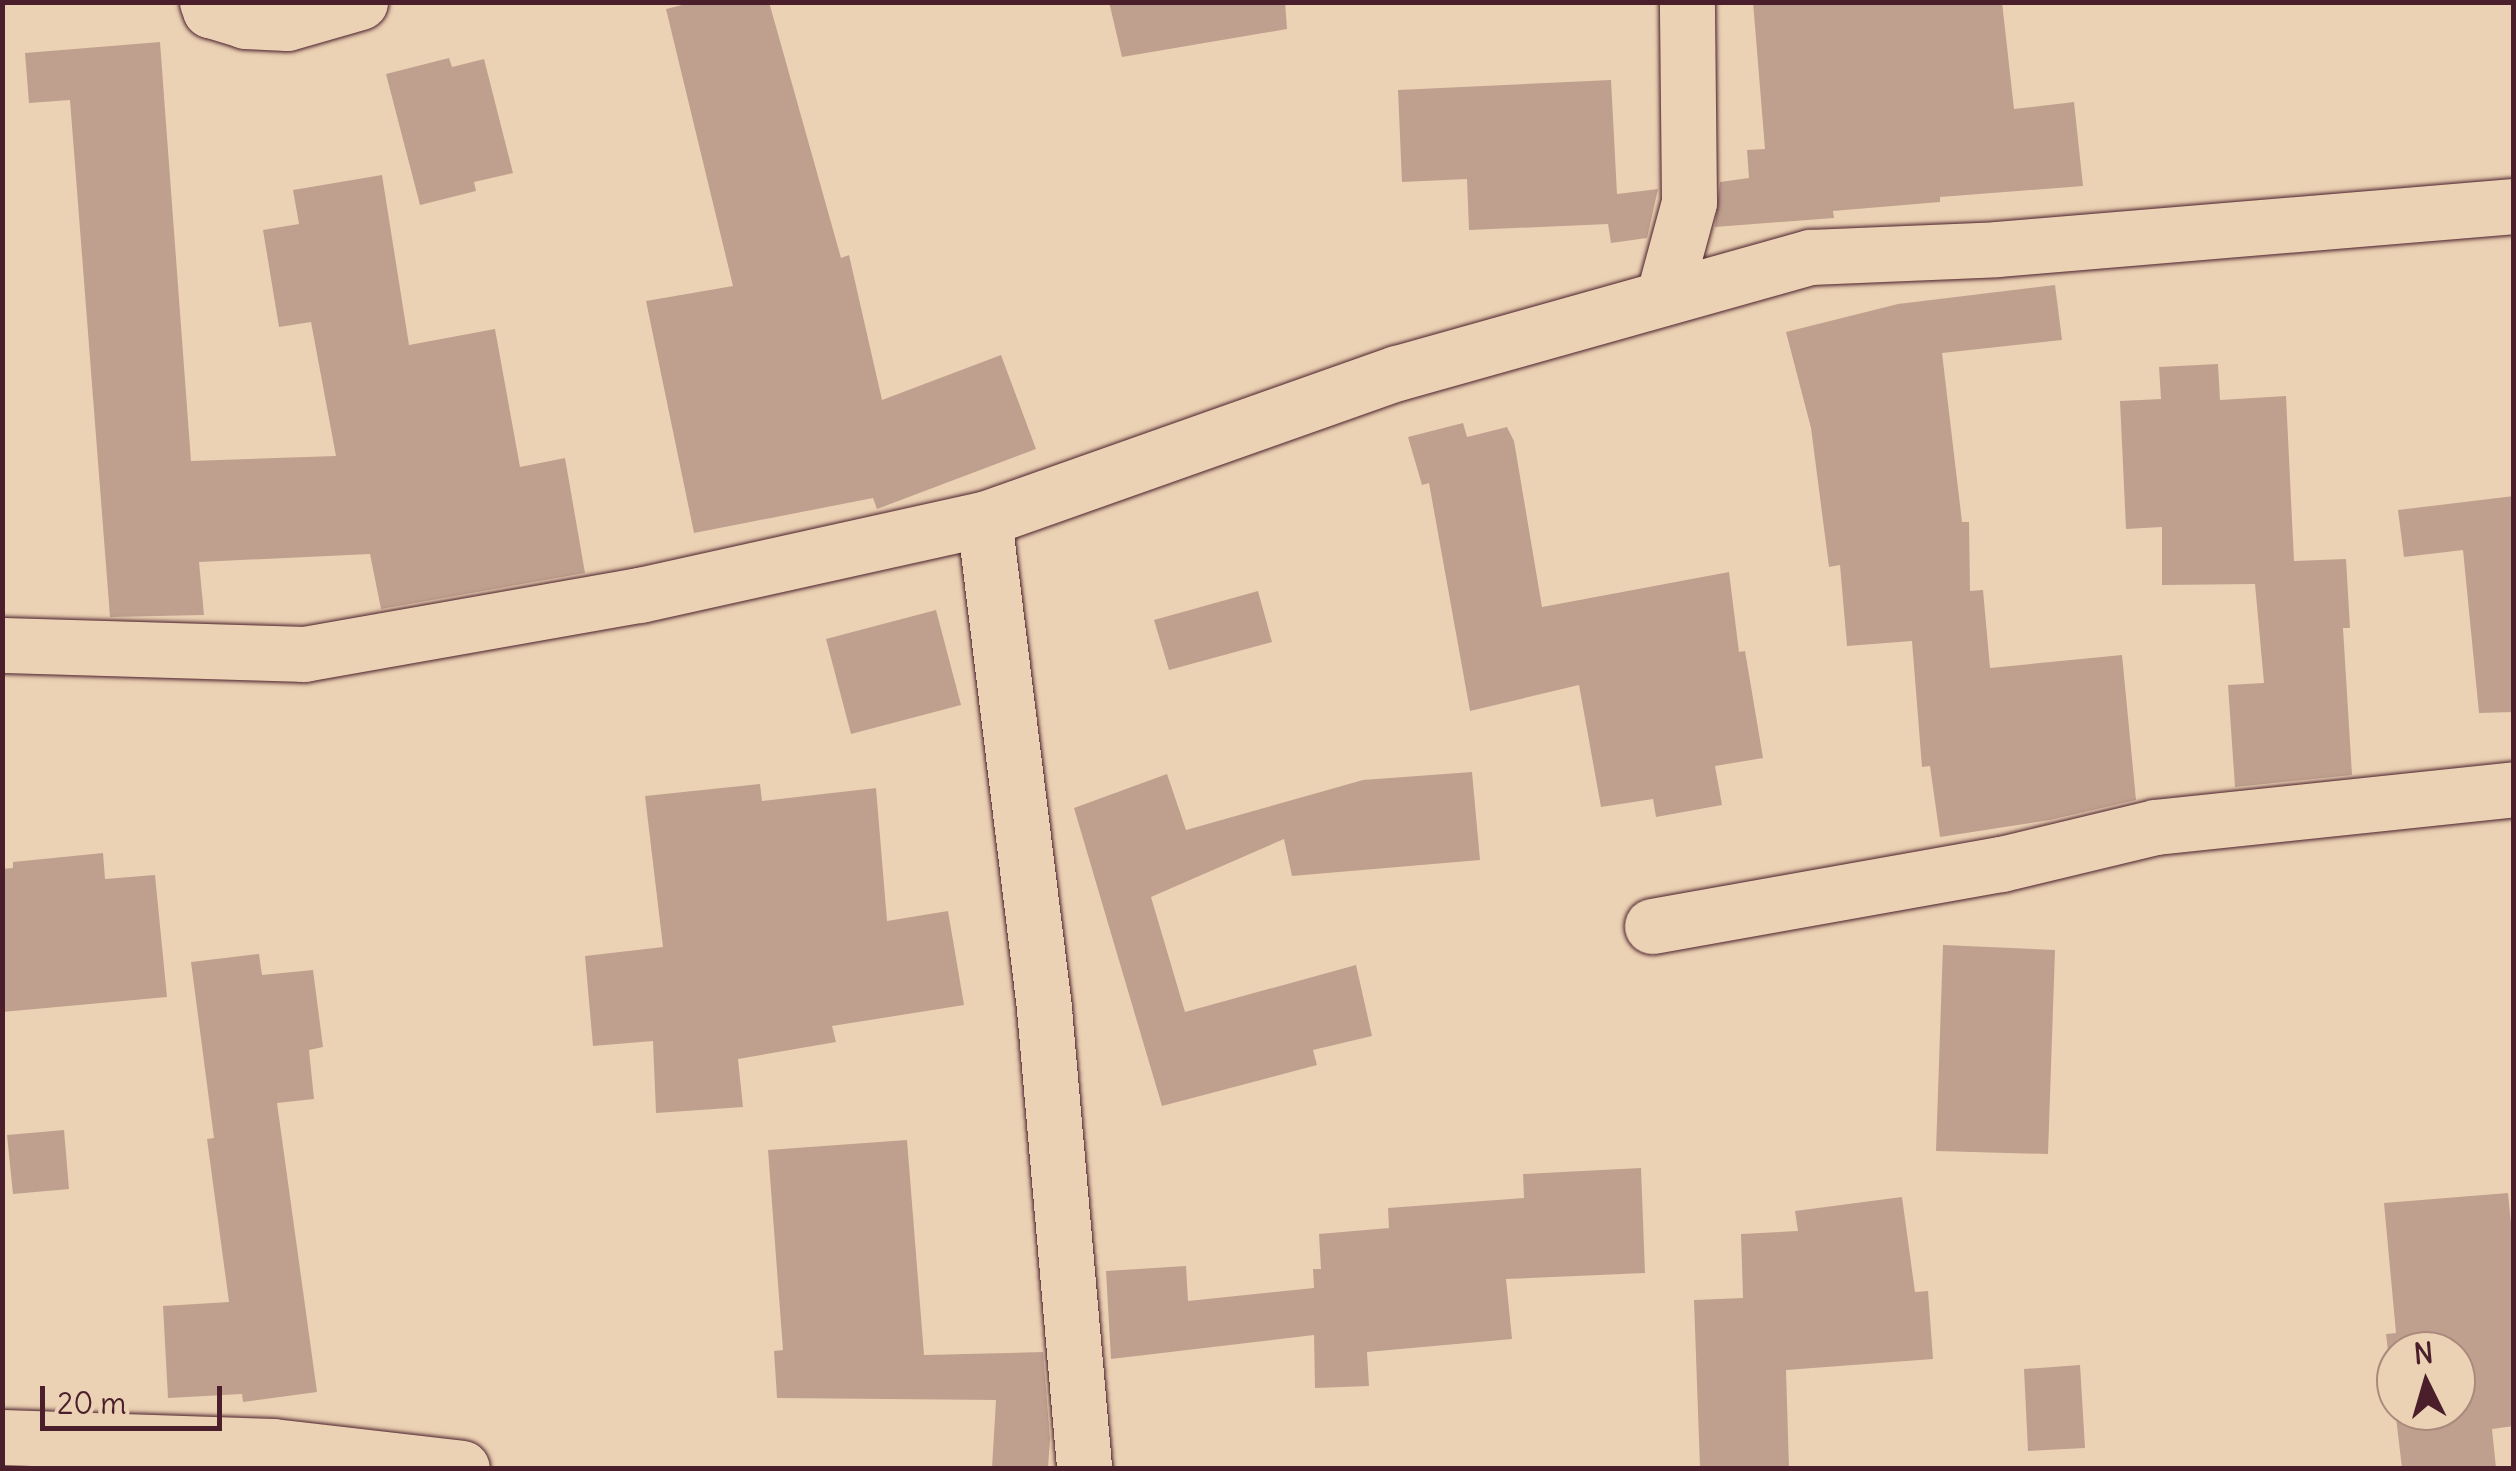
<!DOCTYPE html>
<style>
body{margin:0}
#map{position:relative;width:2516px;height:1471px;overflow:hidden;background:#ecd2b4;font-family:Delius,sans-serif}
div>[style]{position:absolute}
.building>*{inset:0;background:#bfa08e}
.roads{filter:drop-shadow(0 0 2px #4a1f2b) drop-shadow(0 0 2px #4a1f2b)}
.minor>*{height:55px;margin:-27.5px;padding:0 27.5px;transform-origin:27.5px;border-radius:27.5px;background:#ecd2b4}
span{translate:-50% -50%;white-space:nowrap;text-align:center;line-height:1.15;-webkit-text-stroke:9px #ecd2b4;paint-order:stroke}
.frame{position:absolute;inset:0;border:5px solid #4a1f2b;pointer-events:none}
.north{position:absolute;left:2376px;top:1331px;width:100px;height:100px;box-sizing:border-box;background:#ecd2b4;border:2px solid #ab8a7d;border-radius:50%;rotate:355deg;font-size:28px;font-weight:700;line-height:40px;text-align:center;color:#4a1f2b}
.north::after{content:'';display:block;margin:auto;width:35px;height:45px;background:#4a1f2b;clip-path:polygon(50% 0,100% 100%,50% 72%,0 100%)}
.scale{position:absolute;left:40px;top:1386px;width:182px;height:45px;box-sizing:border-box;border:5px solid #4a1f2b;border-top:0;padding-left:12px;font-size:30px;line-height:35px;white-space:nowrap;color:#4a1f2b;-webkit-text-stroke:8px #ecd2b4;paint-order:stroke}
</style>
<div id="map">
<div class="building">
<i style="clip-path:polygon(694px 2px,769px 2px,841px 258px,849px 255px,882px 400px,1001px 355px,1036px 449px,877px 509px,873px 498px,694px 533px,646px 301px,733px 286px,666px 9px)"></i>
<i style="clip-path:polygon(1109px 2px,1285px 2px,1287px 29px,1122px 57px)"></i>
<i style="clip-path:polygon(1753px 2px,2002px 2px,2014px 109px,2074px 102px,2083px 186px,1940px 197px,1940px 202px,1833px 211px,1834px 218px,1715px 227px,1720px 182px,1749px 178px,1747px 150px,1765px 149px)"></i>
<i style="clip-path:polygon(160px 42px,191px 461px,336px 456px,311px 322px,279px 327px,263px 230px,299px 224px,293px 190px,382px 175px,409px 345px,495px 329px,520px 467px,565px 458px,585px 573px,381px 609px,370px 554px,199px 562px,204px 615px,110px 617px,70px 100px,29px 103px,25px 53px)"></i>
<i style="clip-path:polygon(449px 58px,452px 67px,484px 59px,513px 173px,474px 182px,476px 191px,420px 205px,386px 74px)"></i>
<i style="clip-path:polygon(1611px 80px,1617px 194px,1658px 189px,1647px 238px,1611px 243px,1608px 224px,1469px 230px,1467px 179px,1402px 182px,1398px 90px)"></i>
<i style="clip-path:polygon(2055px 285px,2062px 340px,1942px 353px,1962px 522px,1969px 522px,1970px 591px,1983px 590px,1990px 668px,2122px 655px,2136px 800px,2050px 820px,1940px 837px,1930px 766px,1922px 767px,1912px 641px,1847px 646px,1840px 565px,1829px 567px,1811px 428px,1786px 332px,1898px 304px)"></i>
<i style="clip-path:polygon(2218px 364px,2220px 400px,2286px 396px,2294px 561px,2346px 559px,2350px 628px,2343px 628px,2352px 775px,2235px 787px,2228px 685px,2264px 683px,2255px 584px,2162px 585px,2162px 527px,2126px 529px,2120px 401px,2161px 399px,2159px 367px)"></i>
<i style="clip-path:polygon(1463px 423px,1467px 437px,1507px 427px,1514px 441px,1542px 607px,1729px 572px,1739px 652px,1745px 651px,1763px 758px,1715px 766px,1722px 805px,1656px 817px,1653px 799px,1601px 807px,1579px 685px,1470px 711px,1429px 483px,1422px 485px,1408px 437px)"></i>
<i style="clip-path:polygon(2514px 496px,2514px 712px,2479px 713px,2463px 550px,2404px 557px,2398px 510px)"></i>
<i style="clip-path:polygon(1258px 591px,1272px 642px,1169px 670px,1154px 620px)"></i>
<i style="clip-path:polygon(936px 610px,961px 705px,851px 734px,826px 639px)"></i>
<i style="clip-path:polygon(1472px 772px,1480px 860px,1292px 876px,1284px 839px,1151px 897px,1185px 1012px,1356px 965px,1372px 1036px,1313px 1050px,1317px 1065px,1162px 1106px,1074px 808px,1167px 774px,1186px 830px,1363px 780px)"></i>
<i style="clip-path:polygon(760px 784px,762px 801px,876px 788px,887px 921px,948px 911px,964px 1005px,832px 1026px,836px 1042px,738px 1059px,743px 1107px,656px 1113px,653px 1041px,593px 1046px,585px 956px,663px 947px,645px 796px)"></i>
<i style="clip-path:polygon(103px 853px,105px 879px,155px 875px,167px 997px,2px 1012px,2px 869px,13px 868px,13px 862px)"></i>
<i style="clip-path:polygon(1943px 945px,2055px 950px,2048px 1154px,1936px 1151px)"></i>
<i style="clip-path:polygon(259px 954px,262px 975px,313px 970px,323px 1047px,309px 1050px,314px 1099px,277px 1103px,317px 1392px,243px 1402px,242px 1394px,168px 1398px,163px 1306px,229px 1302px,207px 1139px,214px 1138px,191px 962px)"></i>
<i style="clip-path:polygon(64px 1130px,69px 1189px,13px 1194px,7px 1135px)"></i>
<i style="clip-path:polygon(907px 1140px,924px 1355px,1043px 1352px,1050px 1439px,1048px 1468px,992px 1468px,996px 1400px,777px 1398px,774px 1351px,783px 1350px,768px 1150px)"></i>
<i style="clip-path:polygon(1641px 1168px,1645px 1273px,1506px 1279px,1512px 1339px,1367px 1352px,1369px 1386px,1315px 1388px,1314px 1335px,1111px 1359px,1106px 1271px,1186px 1266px,1188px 1301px,1314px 1288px,1313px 1269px,1321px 1269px,1319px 1234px,1389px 1228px,1388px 1208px,1524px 1198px,1523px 1174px)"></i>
<i style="clip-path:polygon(evenodd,2508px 1193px,2514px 1254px,2514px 1426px,2492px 1429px,2496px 1468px,2402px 1468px,2386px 1334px,2396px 1333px,2384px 1203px,2508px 1193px,2396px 1351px,2456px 1351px,2456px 1411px,2396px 1411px,2396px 1351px)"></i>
<i style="clip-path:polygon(1902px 1197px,1915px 1292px,1928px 1291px,1933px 1359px,1786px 1370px,1789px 1468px,1700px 1468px,1694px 1300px,1743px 1298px,1741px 1234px,1798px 1231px,1795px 1211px)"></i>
<i style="clip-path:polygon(2080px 1365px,2085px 1448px,2028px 1451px,2024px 1369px)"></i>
</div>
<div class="roads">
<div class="minor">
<i style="left:207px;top:2px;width:9px;rotate:69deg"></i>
<i style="left:210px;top:10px;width:37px;rotate:17deg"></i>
<i style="left:245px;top:21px;width:42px;rotate:2.7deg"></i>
<i style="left:287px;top:23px;width:76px;rotate:-16deg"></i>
<i style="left:1663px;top:298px;width:99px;rotate:-74.8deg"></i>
<i style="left:1689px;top:202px;width:200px;rotate:-90.6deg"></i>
<i style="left:984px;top:519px;width:494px;rotate:83deg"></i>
<i style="left:1044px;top:1009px;width:461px;rotate:85deg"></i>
<i style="left:2px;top:645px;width:302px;rotate:1.7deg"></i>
<i style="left:304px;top:654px;width:341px;rotate:-10deg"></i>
<i style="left:640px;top:595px;width:352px;rotate:-12.5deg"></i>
<i style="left:984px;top:519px;width:438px;rotate:-19.5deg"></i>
<i style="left:1397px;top:373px;width:429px;rotate:-15.7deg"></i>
<i style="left:1810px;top:257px;width:187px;rotate:-2.4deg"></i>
<i style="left:1997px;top:249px;width:519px;rotate:-4.75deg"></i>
<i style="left:1652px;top:926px;width:354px;rotate:-10.1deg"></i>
<i style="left:2001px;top:864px;width:158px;rotate:-13.5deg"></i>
<i style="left:2155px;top:827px;width:361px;rotate:-6deg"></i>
<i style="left:2px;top:1437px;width:271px;rotate:1.9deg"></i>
<i style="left:273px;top:1446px;width:190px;rotate:6.6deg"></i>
</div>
</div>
<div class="frame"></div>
<div class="north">N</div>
<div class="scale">20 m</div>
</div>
